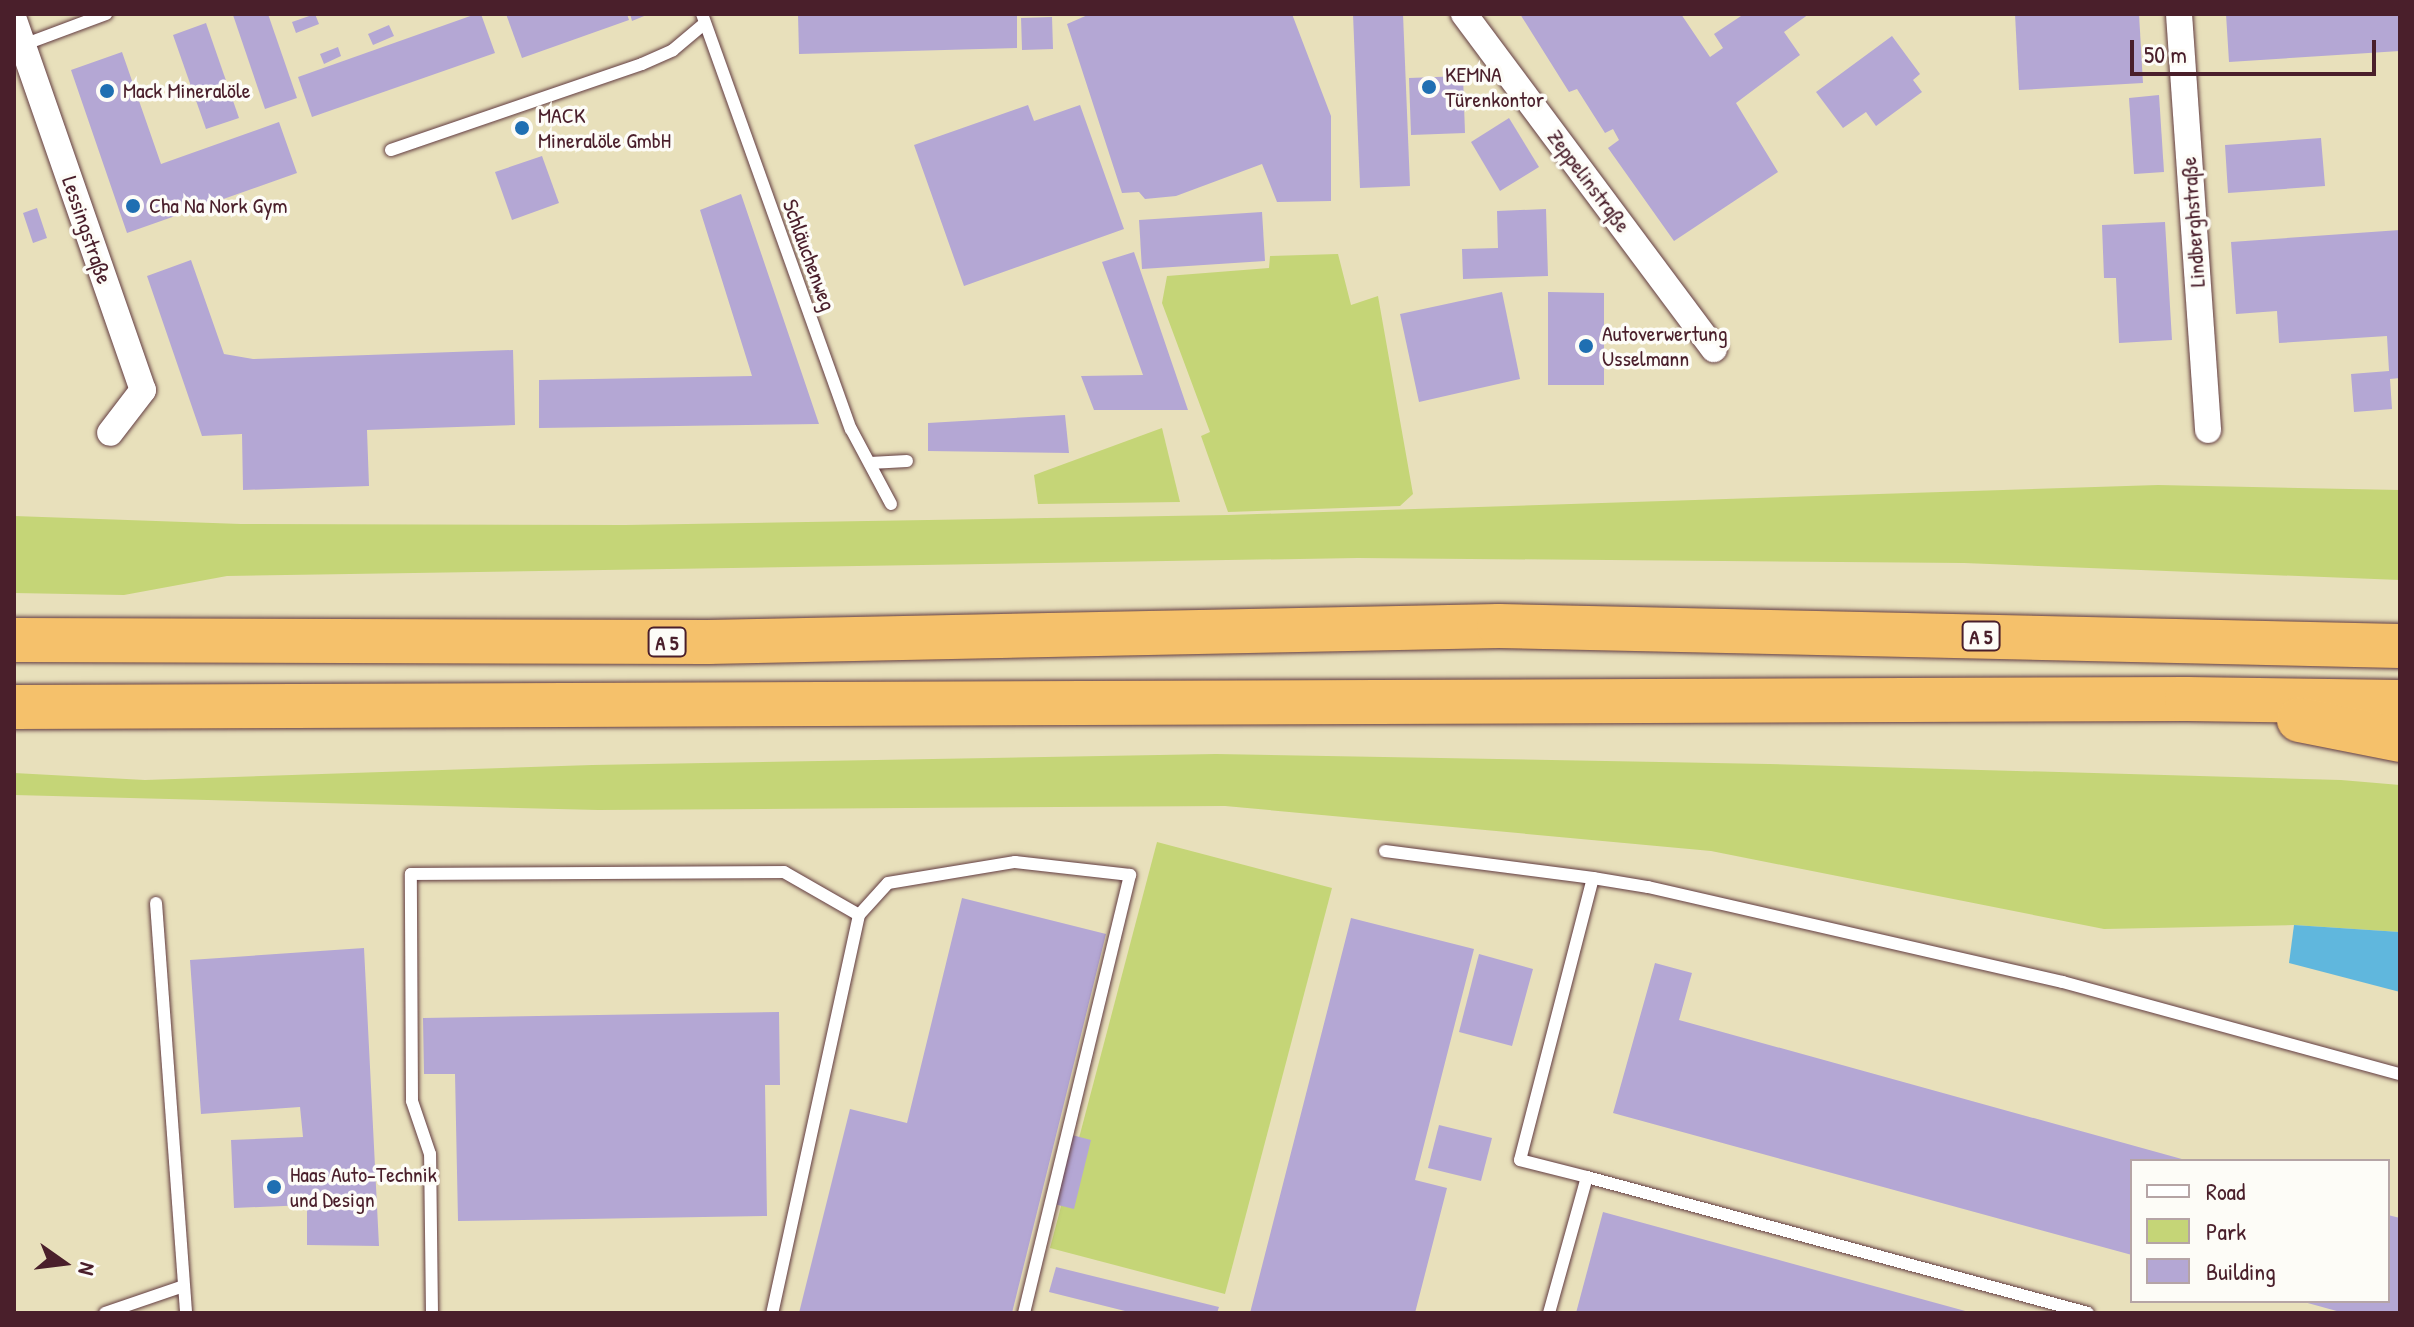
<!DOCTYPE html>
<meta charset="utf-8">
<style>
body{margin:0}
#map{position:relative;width:2414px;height:1327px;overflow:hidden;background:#e8e0bb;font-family:"Patrick Hand",sans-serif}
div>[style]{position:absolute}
.green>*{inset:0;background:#c5d577}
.water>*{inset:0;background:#60b7dd}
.building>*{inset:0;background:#b4a7d4}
.roads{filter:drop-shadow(0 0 2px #623c41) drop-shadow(0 0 2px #623c41)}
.lane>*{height:12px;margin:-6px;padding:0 6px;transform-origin:6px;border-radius:6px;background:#fff}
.street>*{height:26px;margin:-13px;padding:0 13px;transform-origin:13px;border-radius:13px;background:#fff}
.highway>*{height:44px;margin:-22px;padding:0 22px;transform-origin:22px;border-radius:22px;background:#f5c16b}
.dots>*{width:22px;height:22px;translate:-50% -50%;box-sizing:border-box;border:4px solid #fdfcf7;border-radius:50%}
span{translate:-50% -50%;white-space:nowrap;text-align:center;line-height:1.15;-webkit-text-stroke:7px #fdfcf7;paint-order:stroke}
.shield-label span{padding:2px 6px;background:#fdfcf7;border:2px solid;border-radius:6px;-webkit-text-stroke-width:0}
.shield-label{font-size:20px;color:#4a1f2b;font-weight:700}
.poi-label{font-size:22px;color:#4a1f2b}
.left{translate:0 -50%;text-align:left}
.street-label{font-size:22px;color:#4a1f2b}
.frame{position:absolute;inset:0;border:16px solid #4a1f2b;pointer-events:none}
.legend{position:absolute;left:2130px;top:1159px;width:260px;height:144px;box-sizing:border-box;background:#fdfcf7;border:2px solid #b5a4a5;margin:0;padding:10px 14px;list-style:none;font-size:24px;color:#4a1f2b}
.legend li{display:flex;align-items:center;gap:16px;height:40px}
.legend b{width:40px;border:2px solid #b5a4a5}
.north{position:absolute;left:24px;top:1223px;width:80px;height:80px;-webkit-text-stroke:6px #fdfcf7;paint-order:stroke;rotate:104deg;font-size:22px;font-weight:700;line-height:32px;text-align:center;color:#4a1f2b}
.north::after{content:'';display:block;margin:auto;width:28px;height:36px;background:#4a1f2b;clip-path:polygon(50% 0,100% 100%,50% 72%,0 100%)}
.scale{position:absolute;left:2130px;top:40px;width:246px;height:36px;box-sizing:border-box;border:4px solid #4a1f2b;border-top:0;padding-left:10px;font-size:24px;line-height:28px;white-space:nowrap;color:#4a1f2b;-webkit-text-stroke:6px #fdfcf7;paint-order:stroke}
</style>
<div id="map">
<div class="green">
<i style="clip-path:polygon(1338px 254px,1351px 305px,1378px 296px,1413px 494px,1400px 506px,1228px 512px,1201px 436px,1210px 432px,1162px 303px,1167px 276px,1269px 268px,1270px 256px)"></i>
<i style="clip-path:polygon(1162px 428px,1180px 502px,1038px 504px,1034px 475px)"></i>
<i style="clip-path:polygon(2158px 485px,2400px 490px,2400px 580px,1964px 563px,1358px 558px,227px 576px,124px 595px,14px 593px,14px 516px,241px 524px,625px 525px,1228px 515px)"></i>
<i style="clip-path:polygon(1216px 754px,1769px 764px,2341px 780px,2400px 785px,2400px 932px,2294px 925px,2104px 929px,1711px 851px,1225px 806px,598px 810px,14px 795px,14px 773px,145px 780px,592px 765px)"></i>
<i style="clip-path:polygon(1157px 842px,1332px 888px,1225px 1294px,1050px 1248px)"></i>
</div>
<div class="water">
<i style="clip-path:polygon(2294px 925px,2400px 932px,2400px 992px,2289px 963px)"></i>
</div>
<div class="building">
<i style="clip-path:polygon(268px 14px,297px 98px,265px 109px,233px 15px)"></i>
<i style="clip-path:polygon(315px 14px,319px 24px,296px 33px,292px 22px)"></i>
<i style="clip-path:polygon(476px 14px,481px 14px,495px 53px,312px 117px,298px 77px)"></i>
<i style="clip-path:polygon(506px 14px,627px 14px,629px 20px,522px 58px)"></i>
<i style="clip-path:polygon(630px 14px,649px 14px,632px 21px)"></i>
<i style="clip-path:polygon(798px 14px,1017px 14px,1017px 48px,799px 54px)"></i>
<i style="clip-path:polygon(1090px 14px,1292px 14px,1331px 116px,1331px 201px,1277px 202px,1262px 164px,1176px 196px,1145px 199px,1139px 192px,1122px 193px,1067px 24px)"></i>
<i style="clip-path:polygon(1353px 14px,1403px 14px,1410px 186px,1360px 188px)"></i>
<i style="clip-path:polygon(1520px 14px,1681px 14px,1710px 57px,1723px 48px,1714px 34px,1744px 14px,1809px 14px,1784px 32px,1800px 55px,1736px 103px,1778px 172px,1674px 241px,1608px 148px,1619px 140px,1613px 129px,1605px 133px,1577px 89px,1569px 92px)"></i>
<i style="clip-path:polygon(2015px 14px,2139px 14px,2143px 83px,2019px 90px)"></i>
<i style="clip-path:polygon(2226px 14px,2400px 14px,2400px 51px,2229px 62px)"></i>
<i style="clip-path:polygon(1052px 17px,1053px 49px,1022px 50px,1021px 18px)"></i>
<i style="clip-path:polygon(206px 23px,239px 118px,206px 129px,173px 35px)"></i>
<i style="clip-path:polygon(389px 25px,394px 36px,373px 45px,368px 34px)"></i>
<i style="clip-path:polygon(1892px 36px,1920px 74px,1913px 80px,1922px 92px,1876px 126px,1866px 112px,1843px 128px,1816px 92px)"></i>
<i style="clip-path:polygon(338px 47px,341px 56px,324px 64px,320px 54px)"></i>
<i style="clip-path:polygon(122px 52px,161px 164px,279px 122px,297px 173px,127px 233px,71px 70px)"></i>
<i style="clip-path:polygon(1463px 76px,1465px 133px,1411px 135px,1409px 78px)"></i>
<i style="clip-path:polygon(2159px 95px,2164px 172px,2134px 174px,2129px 98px)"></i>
<i style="clip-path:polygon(1028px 105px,1034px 121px,1080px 105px,1124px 229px,964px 286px,914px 145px)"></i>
<i style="clip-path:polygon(1509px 118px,1539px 167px,1500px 191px,1471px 142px)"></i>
<i style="clip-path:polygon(2321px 138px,2325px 186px,2228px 193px,2225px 145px)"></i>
<i style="clip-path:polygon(542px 156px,559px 203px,512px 220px,495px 172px)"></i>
<i style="clip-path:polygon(741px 194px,819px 424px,539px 428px,539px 380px,752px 376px,700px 210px)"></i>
<i style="clip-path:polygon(37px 208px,47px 238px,33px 243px,23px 213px)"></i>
<i style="clip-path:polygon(1546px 209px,1548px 276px,1463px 279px,1462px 249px,1498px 248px,1497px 211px)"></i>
<i style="clip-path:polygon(1262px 212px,1265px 261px,1142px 269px,1139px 220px)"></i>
<i style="clip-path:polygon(2165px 222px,2172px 340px,2119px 343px,2116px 278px,2104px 278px,2102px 225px)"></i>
<i style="clip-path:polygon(2400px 230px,2400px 378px,2390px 379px,2392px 409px,2354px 412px,2351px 374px,2389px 371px,2387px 336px,2279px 343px,2277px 311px,2236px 314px,2231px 242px)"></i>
<i style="clip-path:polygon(1134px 252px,1188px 410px,1094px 410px,1081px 376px,1143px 375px,1102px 262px)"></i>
<i style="clip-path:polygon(191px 260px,224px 354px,253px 359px,513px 350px,515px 425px,367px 430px,369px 486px,243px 490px,242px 434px,202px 436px,147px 276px)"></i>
<i style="clip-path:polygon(1502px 292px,1520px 379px,1419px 402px,1400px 314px)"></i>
<i style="clip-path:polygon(1548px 292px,1604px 293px,1604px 385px,1548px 385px)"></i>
<i style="clip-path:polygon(1065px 415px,1069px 453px,928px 451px,928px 423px)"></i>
<i style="clip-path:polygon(962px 898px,1106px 934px,1012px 1313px,799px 1313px,850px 1109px,907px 1123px)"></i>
<i style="clip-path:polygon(1351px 918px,1474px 949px,1415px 1180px,1447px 1188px,1415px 1313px,1250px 1313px)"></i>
<i style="clip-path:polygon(364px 948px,379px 1246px,307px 1245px,307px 1205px,234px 1208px,231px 1140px,303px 1137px,300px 1107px,201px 1114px,190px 960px)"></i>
<i style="clip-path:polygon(1479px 954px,1533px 969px,1512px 1046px,1459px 1032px)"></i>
<i style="clip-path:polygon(1655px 963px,1692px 973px,1679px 1020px,2189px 1161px,2132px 1161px,2132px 1255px,1613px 1113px)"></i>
<i style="clip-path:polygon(779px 1012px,780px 1085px,765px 1085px,767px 1216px,458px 1221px,455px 1074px,424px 1074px,423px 1018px)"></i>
<i style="clip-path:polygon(1439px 1125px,1492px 1138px,1481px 1181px,1428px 1168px)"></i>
<i style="clip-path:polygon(1072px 1135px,1091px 1140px,1074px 1209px,1054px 1204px)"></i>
<i style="clip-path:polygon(1603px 1212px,1969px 1312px,1968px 1313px,1576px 1313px)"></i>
<i style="clip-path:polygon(2388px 1215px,2400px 1218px,2400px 1313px,2344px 1313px,2304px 1302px,2388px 1301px)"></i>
<i style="clip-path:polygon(1056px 1267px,1219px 1307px,1217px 1313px,1133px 1313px,1049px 1292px)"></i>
</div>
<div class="roads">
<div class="lane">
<i style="left:702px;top:14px;width:441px;rotate:70.3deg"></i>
<i style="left:851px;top:429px;width:85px;rotate:61.9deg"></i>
<i style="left:23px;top:45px;width:89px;rotate:-20.5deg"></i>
<i style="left:391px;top:150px;width:265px;rotate:-18.9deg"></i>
<i style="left:642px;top:64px;width:34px;rotate:-24deg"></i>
<i style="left:673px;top:50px;width:40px;rotate:-40deg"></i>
<i style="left:870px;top:463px;width:37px;rotate:-3deg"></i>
<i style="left:1385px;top:851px;width:210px;rotate:7.4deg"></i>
<i style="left:156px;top:903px;width:411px;rotate:85.8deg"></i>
<i style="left:859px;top:915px;width:43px;rotate:-47.8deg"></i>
<i style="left:888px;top:883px;width:129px;rotate:-9.4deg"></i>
<i style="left:1015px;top:862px;width:116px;rotate:6.4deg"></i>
<i style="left:1130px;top:875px;width:451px;rotate:103.6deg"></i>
<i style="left:1587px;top:1177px;width:69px;rotate:-165.8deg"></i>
<i style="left:1520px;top:1160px;width:291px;rotate:-75.5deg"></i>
<i style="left:1593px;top:878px;width:56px;rotate:9.3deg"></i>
<i style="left:1648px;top:887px;width:426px;rotate:12.9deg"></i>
<i style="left:2063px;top:982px;width:349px;rotate:15.3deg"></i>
<i style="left:105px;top:1313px;width:83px;rotate:-18.9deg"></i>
<i style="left:432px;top:1313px;width:159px;rotate:-90.7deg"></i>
<i style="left:430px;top:1154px;width:56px;rotate:-108.8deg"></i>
<i style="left:412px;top:1101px;width:227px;rotate:-90.3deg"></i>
<i style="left:411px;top:874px;width:373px;rotate:-0.3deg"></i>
<i style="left:784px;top:872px;width:86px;rotate:29.8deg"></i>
<i style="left:859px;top:915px;width:407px;rotate:102.3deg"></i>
<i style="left:1549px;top:1313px;width:141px;rotate:-74.4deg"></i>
<i style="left:1587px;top:1177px;width:519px;rotate:15.19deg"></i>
</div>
<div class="street">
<i style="left:1464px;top:14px;width:418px;rotate:53.3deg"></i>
<i style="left:2179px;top:14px;width:417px;rotate:86deg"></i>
<i style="left:14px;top:20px;width:392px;rotate:70.8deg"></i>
<i style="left:143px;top:390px;width:54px;rotate:127.5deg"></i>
</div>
<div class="highway">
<i style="left:14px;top:640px;width:694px;rotate:0.17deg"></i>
<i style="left:708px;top:642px;width:791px;rotate:-1.16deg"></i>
<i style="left:1499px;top:626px;width:901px;rotate:1.27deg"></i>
<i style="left:14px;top:707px;width:2173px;rotate:-0.21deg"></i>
<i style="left:2187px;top:699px;width:213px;rotate:0.8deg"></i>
<i style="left:2299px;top:720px;width:103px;rotate:11.2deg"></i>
</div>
</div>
<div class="dots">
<i style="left:1429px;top:87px;background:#1f6fb2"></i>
<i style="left:107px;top:91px;background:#1f6fb2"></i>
<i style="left:522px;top:128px;background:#1f6fb2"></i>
<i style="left:133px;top:206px;background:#1f6fb2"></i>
<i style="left:1586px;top:346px;background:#1f6fb2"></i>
<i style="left:274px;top:1187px;background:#1f6fb2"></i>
</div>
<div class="shield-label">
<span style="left:1981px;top:636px">A 5</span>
<span style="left:667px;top:642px">A 5</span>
</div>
<div class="poi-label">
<span class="left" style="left:1445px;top:87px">KEMNA<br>Türenkontor</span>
<span class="left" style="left:123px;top:91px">Mack Mineralöle</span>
<span class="left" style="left:538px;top:128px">MACK<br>Mineralöle GmbH</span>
<span class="left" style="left:149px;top:206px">Cha Na Nork Gym</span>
<span class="left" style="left:1602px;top:346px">Autoverwertung<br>Usselmann</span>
<span class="left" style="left:290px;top:1187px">Haas Auto-Technik<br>und Design</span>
</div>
<div class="street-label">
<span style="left:1589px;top:181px;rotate:53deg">Zeppelinstraße</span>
<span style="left:2193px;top:222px;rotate:-94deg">Lindberghstraße</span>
<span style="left:87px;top:230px;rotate:71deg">Lessingstraße</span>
<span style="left:809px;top:255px;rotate:70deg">Schläuchenweg</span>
</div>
<div class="frame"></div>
<ul class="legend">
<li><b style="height:10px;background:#fff"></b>Road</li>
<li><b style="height:22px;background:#c5d577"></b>Park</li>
<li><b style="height:22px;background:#b4a7d4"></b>Building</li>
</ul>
<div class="north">N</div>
<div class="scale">50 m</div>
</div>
